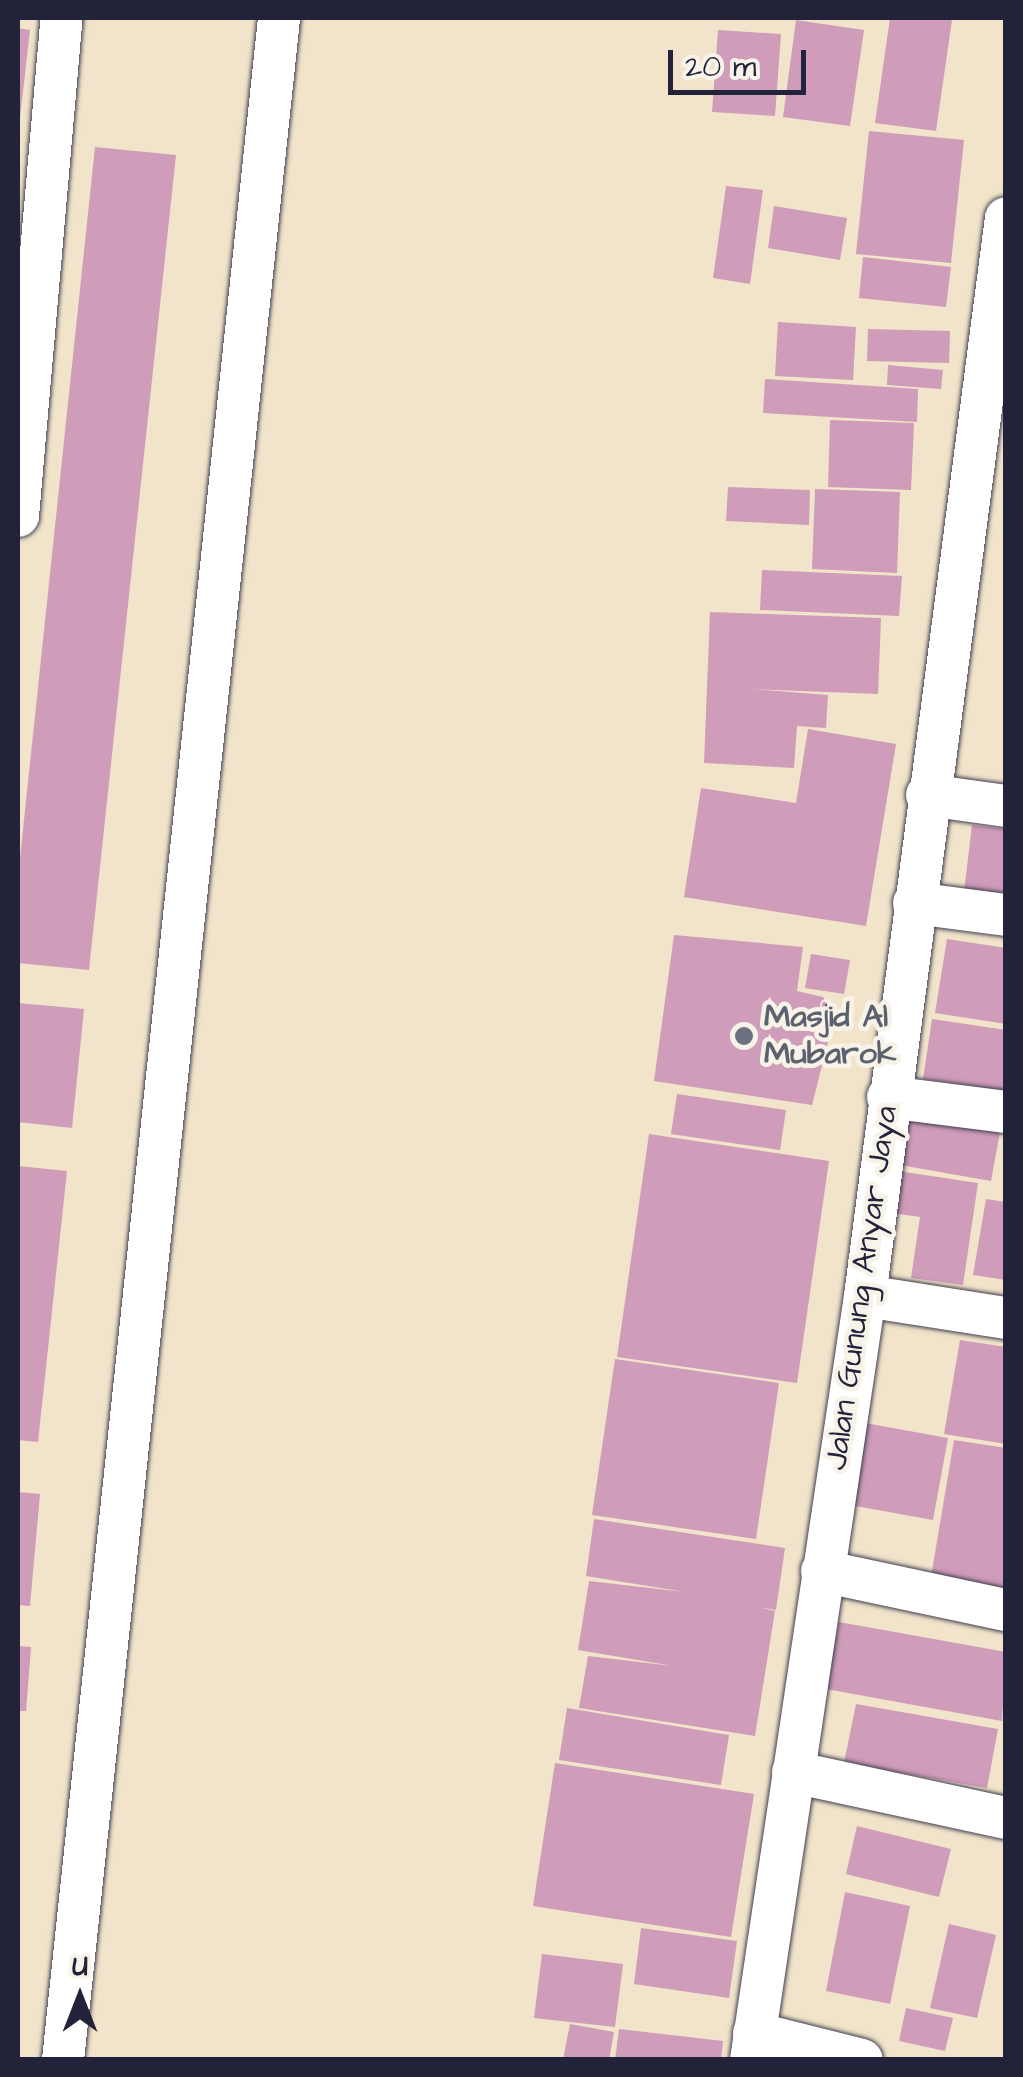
<!DOCTYPE html>
<style>
body{margin:0}
#map{position:relative;width:1023px;height:2077px;overflow:hidden;background:#f1e4ca;font-family:"Architects Daughter",sans-serif}
div>[style]{position:absolute}
.building>*{inset:0;background:#cf9cb9}
.roads{filter:drop-shadow(0 0 2px #413f50) drop-shadow(0 0 2px #413f50)}
.minor>*{height:42px;margin:-21px;padding:0 21px;transform-origin:21px;border-radius:21px;background:#fff}
.dots>*{width:28px;height:28px;translate:-50% -50%;box-sizing:border-box;border:5px solid #f7f3e8;border-radius:50%}
span{translate:-50% -50%;white-space:nowrap;text-align:center;line-height:1.15;-webkit-text-stroke:9px #f7f3e8;paint-order:stroke}
.worship-label{font-size:32px;color:#5b616d;font-weight:700}
.left{translate:0 -50%;text-align:left}
.street-label{font-size:32px;color:#22223b}
.frame{position:absolute;inset:0;border:20px solid #22223b;pointer-events:none}
.north{position:absolute;left:30px;top:1947px;width:100px;height:100px;-webkit-text-stroke:8px #f7f3e8;paint-order:stroke;rotate:0deg;font-size:28px;font-weight:700;line-height:40px;text-align:center;color:#22223b}
.north::after{content:'';display:block;margin:auto;width:35px;height:45px;background:#22223b;clip-path:polygon(50% 0,100% 100%,50% 72%,0 100%)}
.scale{position:absolute;left:668px;top:50px;width:138px;height:45px;box-sizing:border-box;border:5px solid #22223b;border-top:0;padding-left:12px;font-size:30px;line-height:35px;white-space:nowrap;color:#22223b;-webkit-text-stroke:8px #f7f3e8;paint-order:stroke}
</style>
<div id="map">
<div class="building">
<i style="clip-path:polygon(890px 18px,952px 20px,936px 131px,875px 123px)"></i>
<i style="clip-path:polygon(796px 20px,864px 30px,850px 126px,783px 117px)"></i>
<i style="clip-path:polygon(18px 28px,30px 30px,20px 118px,18px 118px)"></i>
<i style="clip-path:polygon(718px 30px,781px 34px,775px 116px,712px 112px)"></i>
<i style="clip-path:polygon(869px 131px,964px 140px,951px 263px,856px 254px)"></i>
<i style="clip-path:polygon(95px 147px,176px 155px,89px 970px,18px 963px,18px 877px)"></i>
<i style="clip-path:polygon(726px 186px,763px 190px,750px 284px,713px 278px)"></i>
<i style="clip-path:polygon(774px 206px,847px 218px,840px 260px,768px 248px)"></i>
<i style="clip-path:polygon(863px 257px,951px 267px,946px 307px,859px 298px)"></i>
<i style="clip-path:polygon(778px 322px,856px 327px,853px 380px,775px 376px)"></i>
<i style="clip-path:polygon(868px 329px,950px 331px,949px 363px,867px 361px)"></i>
<i style="clip-path:polygon(888px 365px,943px 370px,941px 389px,887px 385px)"></i>
<i style="clip-path:polygon(765px 379px,918px 389px,917px 422px,763px 413px)"></i>
<i style="clip-path:polygon(830px 420px,914px 423px,911px 490px,828px 487px)"></i>
<i style="clip-path:polygon(728px 487px,810px 490px,809px 525px,726px 521px)"></i>
<i style="clip-path:polygon(815px 489px,900px 492px,897px 573px,812px 569px)"></i>
<i style="clip-path:polygon(762px 570px,902px 576px,899px 616px,760px 610px)"></i>
<i style="clip-path:polygon(710px 612px,881px 618px,878px 694px,752px 689px,828px 695px,826px 728px,797px 726px,794px 768px,704px 763px)"></i>
<i style="clip-path:polygon(808px 729px,896px 744px,866px 926px,684px 897px,701px 788px,796px 803px)"></i>
<i style="clip-path:polygon(972px 825px,1006px 829px,1006px 905px,963px 900px)"></i>
<i style="clip-path:polygon(674px 935px,803px 947px,797px 991px,823px 997px,835px 1014px,812px 1105px,654px 1081px)"></i>
<i style="clip-path:polygon(947px 939px,1006px 948px,1006px 1024px,935px 1013px)"></i>
<i style="clip-path:polygon(811px 954px,850px 960px,844px 994px,805px 988px)"></i>
<i style="clip-path:polygon(18px 1003px,84px 1009px,72px 1128px,18px 1122px)"></i>
<i style="clip-path:polygon(932px 1019px,1006px 1030px,1006px 1091px,923px 1079px)"></i>
<i style="clip-path:polygon(677px 1094px,786px 1110px,780px 1150px,671px 1134px)"></i>
<i style="clip-path:polygon(911px 1104px,1002px 1121px,991px 1181px,900px 1165px)"></i>
<i style="clip-path:polygon(649px 1134px,829px 1161px,797px 1383px,617px 1357px)"></i>
<i style="clip-path:polygon(18px 1166px,67px 1171px,38px 1442px,18px 1440px)"></i>
<i style="clip-path:polygon(891px 1170px,978px 1183px,963px 1285px,911px 1278px,920px 1217px,885px 1212px)"></i>
<i style="clip-path:polygon(986px 1199px,1006px 1202px,1006px 1280px,973px 1275px)"></i>
<i style="clip-path:polygon(960px 1340px,1006px 1347px,1006px 1444px,944px 1434px)"></i>
<i style="clip-path:polygon(615px 1359px,779px 1383px,756px 1539px,592px 1515px)"></i>
<i style="clip-path:polygon(865px 1423px,948px 1438px,933px 1520px,850px 1505px)"></i>
<i style="clip-path:polygon(954px 1440px,1006px 1448px,1006px 1601px,929px 1589px)"></i>
<i style="clip-path:polygon(18px 1492px,40px 1494px,30px 1606px,18px 1605px)"></i>
<i style="clip-path:polygon(594px 1519px,785px 1548px,776px 1610px,759px 1607px,775px 1611px,755px 1736px,579px 1708px,588px 1656px,673px 1666px,578px 1650px,589px 1581px,685px 1592px,586px 1576px)"></i>
<i style="clip-path:polygon(839px 1622px,1006px 1652px,1002px 1721px,826px 1689px)"></i>
<i style="clip-path:polygon(18px 1646px,31px 1647px,26px 1711px,18px 1711px)"></i>
<i style="clip-path:polygon(856px 1704px,998px 1729px,987px 1788px,844px 1763px)"></i>
<i style="clip-path:polygon(567px 1708px,729px 1735px,721px 1785px,559px 1760px)"></i>
<i style="clip-path:polygon(555px 1763px,754px 1794px,731px 1937px,533px 1906px)"></i>
<i style="clip-path:polygon(857px 1826px,951px 1849px,939px 1897px,846px 1874px)"></i>
<i style="clip-path:polygon(845px 1892px,910px 1906px,890px 2004px,826px 1991px)"></i>
<i style="clip-path:polygon(949px 1924px,996px 1935px,977px 2018px,930px 2008px)"></i>
<i style="clip-path:polygon(641px 1928px,737px 1941px,729px 1998px,634px 1984px)"></i>
<i style="clip-path:polygon(542px 1954px,623px 1964px,615px 2027px,534px 2018px)"></i>
<i style="clip-path:polygon(906px 2008px,953px 2018px,945px 2051px,899px 2041px)"></i>
<i style="clip-path:polygon(570px 2024px,614px 2032px,609px 2060px,563px 2060px)"></i>
<i style="clip-path:polygon(619px 2029px,723px 2041px,721px 2060px,615px 2060px)"></i>
</div>
<div class="roads">
<div class="minor">
<i style="left:18px;top:516px;width:500px;rotate:-85deg"></i>
<i style="left:927px;top:795px;width:80px;rotate:7.9deg"></i>
<i style="left:914px;top:903px;width:93px;rotate:7.4deg"></i>
<i style="left:888px;top:1097px;width:119px;rotate:7.2deg"></i>
<i style="left:865px;top:1296px;width:143px;rotate:8.9deg"></i>
<i style="left:822px;top:1571px;width:188px;rotate:12deg"></i>
<i style="left:793px;top:1772px;width:218px;rotate:12.2deg"></i>
<i style="left:754px;top:2033px;width:111px;rotate:14deg"></i>
<i style="left:63px;top:2060px;width:2053px;rotate:-83.96deg"></i>
<i style="left:751px;top:2060px;width:772px;rotate:-81.51deg"></i>
<i style="left:865px;top:1296px;width:1087px;rotate:-82.55deg"></i>
</div>
</div>
<div class="dots">
<i style="left:744px;top:1036px;background:#6b7280"></i>
</div>
<div class="worship-label">
<span class="left" style="left:764px;top:1036px">Masjid Al<br>Mubarok</span>
</div>
<div class="street-label">
<span style="left:862px;top:1288px;rotate:-82deg">Jalan Gunung Anyar Jaya</span>
</div>
<div class="frame"></div>
<div class="north">U</div>
<div class="scale">20 m</div>
</div>
